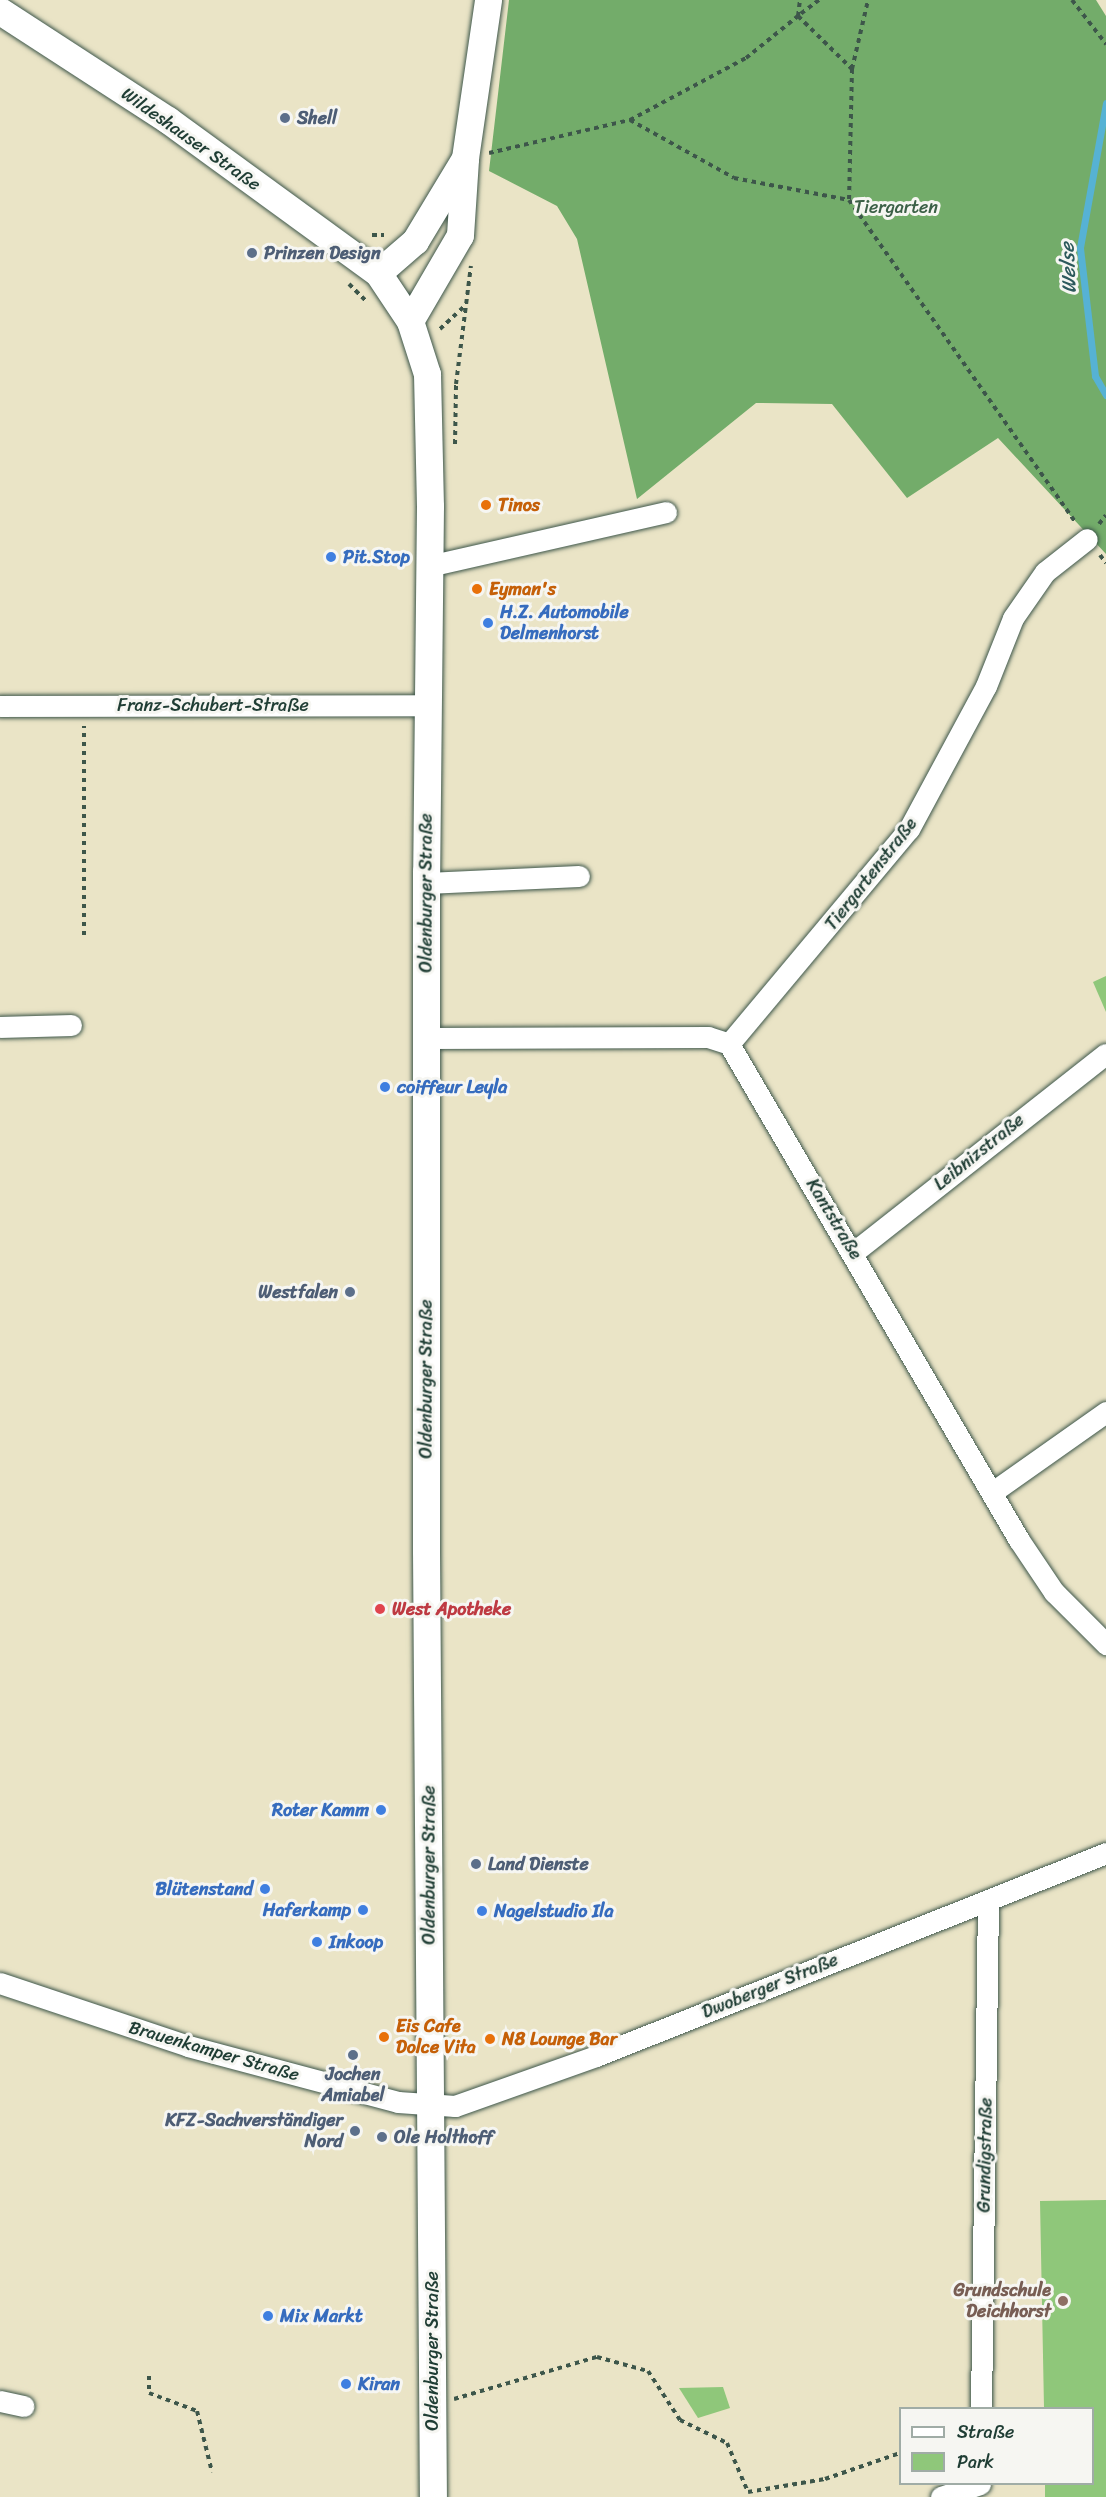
<!DOCTYPE html>
<meta charset="utf-8">
<style>
body{margin:0}
#map{position:relative;width:1106px;height:2497px;overflow:hidden;background:#eae4c6;font-family:Sriracha,sans-serif}
div>[style]{position:absolute}
.green>*{inset:0;background:#8fc77a}
.forest>*{inset:0;background:#73ac6a}
.stream>*{height:7px;margin:-3.5px;padding:0 3.5px;transform-origin:3.5px;border-radius:3.5px;background:#56b2d4}
.path>*{height:4px;margin-top:-2px;transform-origin:0;background:repeating-linear-gradient(90deg,#3d564a 0 4.5px,transparent 0 9px)}
.roads{filter:drop-shadow(0 0 2px #3d564a) drop-shadow(0 0 2px #3d564a)}
.minor>*{height:21px;margin:-10.5px;padding:0 10.5px;transform-origin:10.5px;border-radius:10.5px;background:#fff}
.major>*{height:27px;margin:-13.5px;padding:0 13.5px;transform-origin:13.5px;border-radius:13.5px;background:#fff}
.dots>*{width:16px;height:16px;translate:-50% -50%;box-sizing:border-box;border:3px solid #f6f6f2;border-radius:50%}
span{translate:-50% -50%;white-space:nowrap;text-align:center;line-height:1.15;-webkit-text-stroke:6px #f6f6f2;paint-order:stroke}
.service-label{font-size:18px;color:#4e5e75;font-weight:700}
.left{translate:0 -50%;text-align:left}
.right{translate:-100% -50%;text-align:right}
.street-label{font-size:18px;color:#1f3d34}
.park-label{font-size:18px;color:#3b6046}
.food-label{font-size:18px;color:#c56008;font-weight:700}
.shop-label{font-size:18px;color:#366cbe;font-weight:700}
.health-label{font-size:18px;color:#be3a42;font-weight:700}
.education-label{font-size:18px;color:#785e54;font-weight:700}
.water-label{font-size:20px;color:#2d5a5c;font-style:italic}
.legend{position:absolute;left:899px;top:2407px;width:195px;height:78px;box-sizing:border-box;background:#f6f6f2;border:2px solid #a0aca6;margin:0;padding:8px 10px;list-style:none;font-size:18px;color:#1f3d34}
.legend li{display:flex;align-items:center;gap:12px;height:30px}
.legend b{width:30px;border:2px solid #a0aca6}
</style>
<div id="map">
<div class="green">
<i style="clip-path:polygon(1106px 976px,1106px 1012px,1093px 982px)"></i>
<i style="clip-path:polygon(1106px 2200px,1106px 2497px,1045px 2497px,1045px 2484px,1092px 2484px,1092px 2408px,1044px 2408px,1040px 2201px)"></i>
<i style="clip-path:polygon(723px 2387px,730px 2408px,698px 2418px,679px 2388px)"></i>
</div>
<div class="forest">
<i style="clip-path:polygon(509px 0,1096px 0,1106px 16px,1106px 554px,998px 438px,907px 498px,832px 404px,756px 403px,637px 499px,577px 239px,557px 206px,489px 171px)"></i>
</div>
<div class="stream">
<i style="left:1106px;top:103px;width:147px;rotate:100.2deg"></i>
<i style="left:1080px;top:248px;width:129px;rotate:83.3deg"></i>
<i style="left:1095px;top:376px;width:22px;rotate:60deg"></i>
</div>
<div class="path">
<i style="left:819px;top:0;width:26px;rotate:143deg"></i>
<i style="left:798px;top:16px;width:76px;rotate:44.5deg"></i>
<i style="left:852px;top:69px;width:131px;rotate:91.3deg"></i>
<i style="left:849px;top:200px;width:393px;rotate:54.9deg"></i>
<i style="left:1072px;top:0;width:56px;rotate:52.3deg"></i>
<i style="left:852px;top:69px;width:71px;rotate:-76.9deg"></i>
<i style="left:630px;top:120px;width:119px;rotate:29.1deg"></i>
<i style="left:734px;top:178px;width:117px;rotate:10.8deg"></i>
<i style="left:489px;top:153px;width:145px;rotate:-13.2deg"></i>
<i style="left:630px;top:120px;width:132px;rotate:-28.1deg"></i>
<i style="left:746px;top:58px;width:67px;rotate:-38.9deg"></i>
<i style="left:798px;top:16px;width:16px;rotate:-83deg"></i>
<i style="left:372px;top:235px;width:12px"></i>
<i style="left:349px;top:284px;width:23px;rotate:45deg"></i>
<i style="left:440px;top:329px;width:34px;rotate:-43deg"></i>
<i style="left:455px;top:444px;width:60px;rotate:-89deg"></i>
<i style="left:456px;top:384px;width:119px;rotate:-82.8deg"></i>
<i style="left:1099px;top:524px;width:11px;rotate:-52deg"></i>
<i style="left:1100px;top:555px;width:10px;rotate:53deg"></i>
<i style="left:84px;top:935px;width:209px;rotate:-90deg"></i>
<i style="left:149px;top:2376px;width:17px;rotate:90deg"></i>
<i style="left:149px;top:2393px;width:51px;rotate:20.6deg"></i>
<i style="left:197px;top:2411px;width:63px;rotate:76.2deg"></i>
<i style="left:454px;top:2399px;width:149px;rotate:-16.4deg"></i>
<i style="left:597px;top:2357px;width:53px;rotate:15.4deg"></i>
<i style="left:648px;top:2371px;width:59px;rotate:56.9deg"></i>
<i style="left:680px;top:2420px;width:52px;rotate:26.1deg"></i>
<i style="left:727px;top:2443px;width:53px;rotate:66.8deg"></i>
<i style="left:748px;top:2492px;width:78px;rotate:-9.6deg"></i>
<i style="left:825px;top:2479px;width:79px;rotate:-19.1deg"></i>
</div>
<div class="roads">
<div class="minor">
<i style="left:429px;top:566px;width:243px;rotate:-12.8deg"></i>
<i style="left:0;top:706px;width:427px;rotate:-0.1deg"></i>
<i style="left:426px;top:883px;width:153px;rotate:-2.6deg"></i>
<i style="left:0;top:1027px;width:71px;rotate:-1.6deg"></i>
<i style="left:427px;top:1038px;width:281px;rotate:-0.2deg"></i>
<i style="left:708px;top:1037px;width:22px;rotate:18deg"></i>
<i style="left:729px;top:1044px;width:575px;rotate:59.69deg"></i>
<i style="left:1019px;top:1540px;width:63px;rotate:56.1deg"></i>
<i style="left:1054px;top:1592px;width:74px;rotate:45deg"></i>
<i style="left:729px;top:1044px;width:280px;rotate:-50.1deg"></i>
<i style="left:909px;top:829px;width:162px;rotate:-61.7deg"></i>
<i style="left:986px;top:686px;width:73px;rotate:-68.3deg"></i>
<i style="left:1013px;top:618px;width:56px;rotate:-55.2deg"></i>
<i style="left:1045px;top:572px;width:53px;rotate:-38.2deg"></i>
<i style="left:854px;top:1252px;width:320px;rotate:-38.2deg"></i>
<i style="left:994px;top:1491px;width:137px;rotate:-35.2deg"></i>
<i style="left:0;top:1983px;width:198px;rotate:18.5deg"></i>
<i style="left:188px;top:2046px;width:217px;rotate:14.9deg"></i>
<i style="left:398px;top:2102px;width:57px;rotate:4deg"></i>
<i style="left:455px;top:2106px;width:150px;rotate:-19.5deg"></i>
<i style="left:596px;top:2056px;width:549px;rotate:-21.7deg"></i>
<i style="left:0;top:2401px;width:24px;rotate:12deg"></i>
<i style="left:981px;top:2408px;width:507px;rotate:-89.21deg"></i>
<i style="left:941px;top:2497px;width:41px;rotate:-18.4deg"></i>
</div>
<div class="major">
<i style="left:0;top:11px;width:200px;rotate:33deg"></i>
<i style="left:168px;top:120px;width:260px;rotate:36.1deg"></i>
<i style="left:378px;top:273px;width:58px;rotate:56.3deg"></i>
<i style="left:410px;top:321px;width:56px;rotate:72.2deg"></i>
<i style="left:427px;top:374px;width:132px;rotate:88.7deg"></i>
<i style="left:430px;top:506px;width:365px;rotate:90.6deg"></i>
<i style="left:426px;top:871px;width:680px;rotate:90deg"></i>
<i style="left:426px;top:1551px;width:946px;rotate:89.58deg"></i>
<i style="left:378px;top:273px;width:49px;rotate:-40.9deg"></i>
<i style="left:415px;top:241px;width:97px;rotate:-58.9deg"></i>
<i style="left:465px;top:158px;width:160px;rotate:-81.7deg"></i>
<i style="left:410px;top:321px;width:99px;rotate:-59.8deg"></i>
<i style="left:460px;top:235px;width:76px;rotate:-86.2deg"></i>
</div>
</div>
<div class="dots">
<i style="left:285px;top:118px;background:#5c6f8a"></i>
<i style="left:252px;top:253px;background:#5c6f8a"></i>
<i style="left:486px;top:505px;background:#e8710a"></i>
<i style="left:331px;top:557px;background:#3f7fe0"></i>
<i style="left:477px;top:589px;background:#e8710a"></i>
<i style="left:488px;top:623px;background:#3f7fe0"></i>
<i style="left:385px;top:1087px;background:#3f7fe0"></i>
<i style="left:350px;top:1292px;background:#5c6f8a"></i>
<i style="left:380px;top:1609px;background:#e0444e"></i>
<i style="left:381px;top:1810px;background:#3f7fe0"></i>
<i style="left:476px;top:1864px;background:#5c6f8a"></i>
<i style="left:265px;top:1889px;background:#3f7fe0"></i>
<i style="left:363px;top:1910px;background:#3f7fe0"></i>
<i style="left:482px;top:1911px;background:#3f7fe0"></i>
<i style="left:317px;top:1942px;background:#3f7fe0"></i>
<i style="left:384px;top:2037px;background:#e8710a"></i>
<i style="left:490px;top:2039px;background:#e8710a"></i>
<i style="left:353px;top:2055px;background:#5c6f8a"></i>
<i style="left:355px;top:2131px;background:#5c6f8a"></i>
<i style="left:382px;top:2137px;background:#5c6f8a"></i>
<i style="left:1063px;top:2301px;background:#8d6e63"></i>
<i style="left:268px;top:2316px;background:#3f7fe0"></i>
<i style="left:346px;top:2384px;background:#3f7fe0"></i>
</div>
<div class="service-label">
<span class="left" style="left:297px;top:118px">Shell</span>
<span class="left" style="left:264px;top:253px">Prinzen Design</span>
<span class="right" style="left:338px;top:1292px">Westfalen</span>
<span class="left" style="left:488px;top:1864px">Land Dienste</span>
<span style="left:353px;top:2085px">Jochen<br>Amiabel</span>
<span class="right" style="left:343px;top:2131px">KFZ-Sachverständiger<br>Nord</span>
<span class="left" style="left:394px;top:2137px">Ole Holthoff</span>
</div>
<div class="street-label">
<span style="left:191px;top:139px;rotate:35deg">Wildeshauser Straße</span>
<span style="left:213px;top:705px">Franz-Schubert-Straße</span>
<span style="left:871px;top:874px;rotate:-52deg">Tiergartenstraße</span>
<span style="left:426px;top:893px;rotate:-90deg">Oldenburger Straße</span>
<span style="left:979px;top:1152px;rotate:-39deg">Leibnizstraße</span>
<span style="left:834px;top:1219px;rotate:59deg">Kantstraße</span>
<span style="left:426px;top:1379px;rotate:-90deg">Oldenburger Straße</span>
<span style="left:429px;top:1865px;rotate:-90deg">Oldenburger Straße</span>
<span style="left:770px;top:1986px;rotate:-22deg">Dwoberger Straße</span>
<span style="left:214px;top:2051px;rotate:16deg">Brauenkamper Straße</span>
<span style="left:985px;top:2155px;rotate:-89deg">Grundigstraße</span>
<span style="left:432px;top:2351px;rotate:-90deg">Oldenburger Straße</span>
</div>
<div class="park-label">
<span style="left:896px;top:207px">Tiergarten</span>
</div>
<div class="food-label">
<span class="left" style="left:498px;top:505px">Tinos</span>
<span class="left" style="left:489px;top:589px">Eyman's</span>
<span class="left" style="left:396px;top:2037px">Eis Cafe<br>Dolce Vita</span>
<span class="left" style="left:502px;top:2039px">N8 Lounge Bar</span>
</div>
<div class="shop-label">
<span class="left" style="left:343px;top:557px">Pit.Stop</span>
<span class="left" style="left:500px;top:623px">H.Z. Automobile<br>Delmenhorst</span>
<span class="left" style="left:397px;top:1087px">coiffeur Leyla</span>
<span class="right" style="left:369px;top:1810px">Roter Kamm</span>
<span class="right" style="left:253px;top:1889px">Blütenstand</span>
<span class="right" style="left:351px;top:1910px">Haferkamp</span>
<span class="left" style="left:494px;top:1911px">Nagelstudio Ila</span>
<span class="left" style="left:329px;top:1942px">Inkoop</span>
<span class="left" style="left:280px;top:2316px">Mix Markt</span>
<span class="left" style="left:358px;top:2384px">Kiran</span>
</div>
<div class="health-label">
<span class="left" style="left:392px;top:1609px">West Apotheke</span>
</div>
<div class="education-label">
<span class="right" style="left:1051px;top:2301px">Grundschule<br>Deichhorst</span>
</div>
<div class="water-label">
<span style="left:1068px;top:268px;rotate:-93deg">Welse</span>
</div>
<ul class="legend">
<li><b style="height:8px;background:#fff"></b>Straße</li>
<li><b style="height:16px;background:#8fc77a"></b>Park</li>
</ul>
</div>
